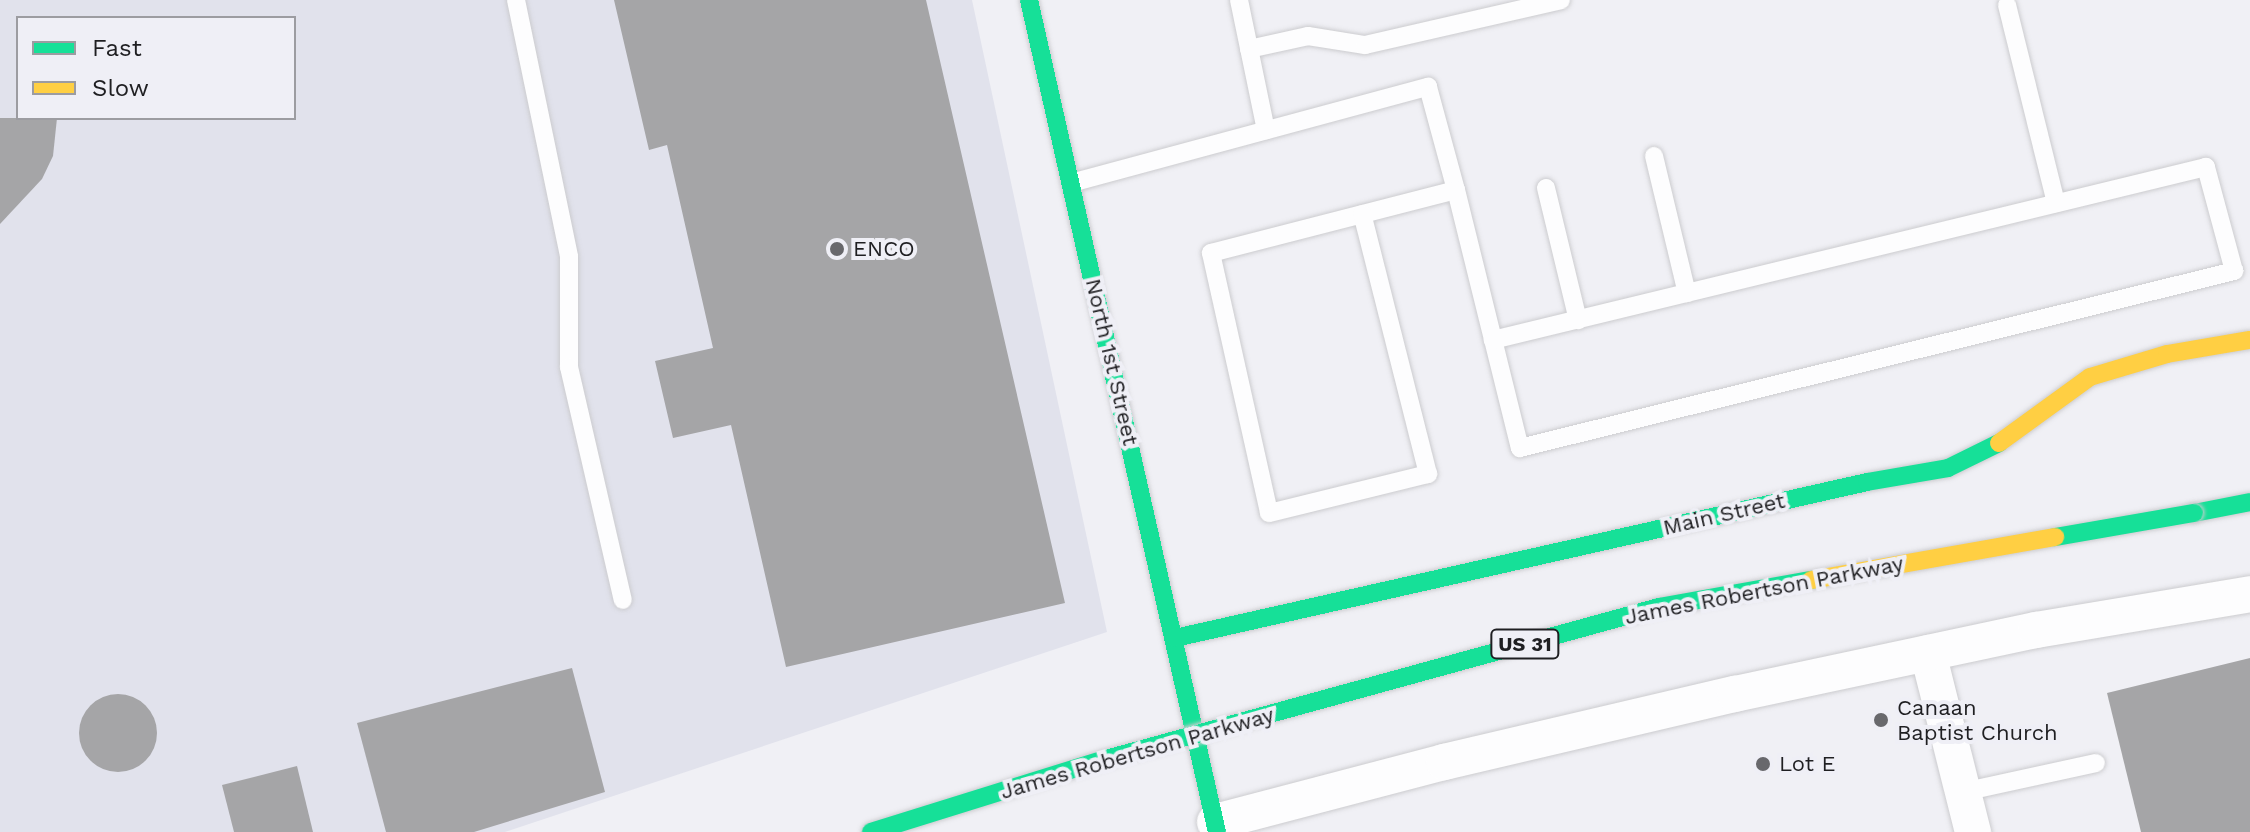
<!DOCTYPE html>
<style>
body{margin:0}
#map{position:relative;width:2250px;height:832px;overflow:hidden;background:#f0f0f5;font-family:"Work Sans",sans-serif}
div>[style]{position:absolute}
.built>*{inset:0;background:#e1e2ec}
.building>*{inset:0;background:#a5a5a7}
.round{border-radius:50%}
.roads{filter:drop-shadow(0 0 2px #cccccf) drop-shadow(0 0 2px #cccccf)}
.lane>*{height:18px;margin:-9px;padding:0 9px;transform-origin:9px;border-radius:9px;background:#fdfdfe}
.street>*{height:36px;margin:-18px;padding:0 18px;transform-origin:18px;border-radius:18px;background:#fdfdfe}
.fast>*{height:18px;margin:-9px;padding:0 9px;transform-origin:9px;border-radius:9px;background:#16e098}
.slow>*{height:18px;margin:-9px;padding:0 9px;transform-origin:9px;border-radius:9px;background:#ffcf43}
.bridges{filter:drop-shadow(0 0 2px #cccccf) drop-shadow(0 0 2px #cccccf)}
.fast-bridge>*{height:18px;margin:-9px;padding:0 9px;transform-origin:9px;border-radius:9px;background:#16e098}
.slow-bridge>*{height:18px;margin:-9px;padding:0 9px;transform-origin:9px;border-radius:9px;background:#ffcf43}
.dots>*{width:22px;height:22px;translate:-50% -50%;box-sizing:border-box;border:4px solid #efeff6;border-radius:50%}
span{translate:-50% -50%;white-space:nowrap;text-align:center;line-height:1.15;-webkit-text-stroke:8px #efeff6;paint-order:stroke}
.shield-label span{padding:2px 6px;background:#efeff6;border:2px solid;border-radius:6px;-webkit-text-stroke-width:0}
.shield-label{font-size:20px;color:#1f1f22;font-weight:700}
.poi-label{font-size:22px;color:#1f1f22}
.left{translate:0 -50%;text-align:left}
.street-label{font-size:22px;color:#1f1f22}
.legend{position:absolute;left:16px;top:16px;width:280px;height:104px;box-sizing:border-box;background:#efeff6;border:2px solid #9c9ca1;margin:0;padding:10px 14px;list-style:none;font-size:24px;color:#1f1f22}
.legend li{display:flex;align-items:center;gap:16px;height:40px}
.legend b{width:40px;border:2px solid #9c9ca1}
</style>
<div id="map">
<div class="built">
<i style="clip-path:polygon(evenodd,0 0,972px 0,1107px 632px,505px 832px,0 832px,0 0,18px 18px,294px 18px,294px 118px,18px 118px,18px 18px)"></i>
</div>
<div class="building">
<i style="clip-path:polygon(614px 0,926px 0,1065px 603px,786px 667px,731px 425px,673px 438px,655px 361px,713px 348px,667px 145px,649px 150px)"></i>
<i style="clip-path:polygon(0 118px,57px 118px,53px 156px,42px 179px,0 224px)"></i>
<i style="clip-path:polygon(2250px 658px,2250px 832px,2141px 832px,2107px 693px)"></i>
<i style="clip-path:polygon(572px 668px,605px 792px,474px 832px,386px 832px,357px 723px)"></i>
<i class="round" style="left:79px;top:694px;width:78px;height:78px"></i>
<i style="clip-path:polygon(297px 766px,313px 832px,234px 832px,222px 785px)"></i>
</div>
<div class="roads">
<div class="lane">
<i style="left:516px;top:0;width:262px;rotate:78.3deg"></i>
<i style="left:569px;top:257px;width:110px;rotate:90deg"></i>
<i style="left:569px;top:367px;width:239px;rotate:77deg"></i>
<i style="left:1239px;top:0;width:133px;rotate:78.3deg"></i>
<i style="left:2007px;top:5px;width:204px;rotate:76.1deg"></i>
<i style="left:1249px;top:49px;width:60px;rotate:-12.4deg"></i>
<i style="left:1308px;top:36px;width:58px;rotate:9deg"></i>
<i style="left:1365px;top:45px;width:201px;rotate:-12.9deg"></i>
<i style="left:1654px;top:156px;width:141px;rotate:76.5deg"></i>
<i style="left:1071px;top:183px;width:370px;rotate:-15.1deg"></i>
<i style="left:1428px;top:87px;width:107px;rotate:74.8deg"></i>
<i style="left:1456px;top:190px;width:253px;rotate:165.6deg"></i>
<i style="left:1211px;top:253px;width:266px;rotate:77.4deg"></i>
<i style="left:1269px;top:513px;width:164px;rotate:-13.8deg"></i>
<i style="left:1428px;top:474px;width:268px;rotate:-104.2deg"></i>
<i style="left:1546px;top:188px;width:136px;rotate:76.4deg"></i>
<i style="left:1456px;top:190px;width:266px;rotate:76.1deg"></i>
<i style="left:1520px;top:448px;width:736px;rotate:-13.92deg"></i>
<i style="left:2234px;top:271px;width:108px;rotate:-105.1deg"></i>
<i style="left:2206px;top:167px;width:734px;rotate:166.36deg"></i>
<i style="left:1963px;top:792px;width:136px;rotate:-12.3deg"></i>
</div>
<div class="street">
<i style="left:1928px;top:653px;width:185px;rotate:75.9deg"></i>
<i style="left:1215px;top:822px;width:237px;rotate:-14.7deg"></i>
<i style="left:1444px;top:762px;width:299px;rotate:-13.2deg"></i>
<i style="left:1735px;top:694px;width:308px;rotate:-12deg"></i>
<i style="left:2036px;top:630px;width:217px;rotate:-9.5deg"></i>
</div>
<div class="fast">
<i style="left:1029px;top:0;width:853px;rotate:77.27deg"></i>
<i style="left:2194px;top:513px;width:57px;rotate:-11.1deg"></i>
<i style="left:1175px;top:638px;width:709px;rotate:-12.7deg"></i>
<i style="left:1867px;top:482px;width:82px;rotate:-9.8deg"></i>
<i style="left:1948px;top:468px;width:57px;rotate:-26.1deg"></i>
</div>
<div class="slow">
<i style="left:1999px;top:443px;width:112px;rotate:-36deg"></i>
<i style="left:2090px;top:377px;width:80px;rotate:-16.6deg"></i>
<i style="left:2167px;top:354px;width:84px;rotate:-9.6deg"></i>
</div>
</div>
<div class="bridges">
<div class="fast-bridge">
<i style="left:2055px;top:537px;width:141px;rotate:-9.8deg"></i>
<i style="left:871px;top:832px;width:246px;rotate:-17.3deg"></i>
<i style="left:1106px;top:759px;width:574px;rotate:-15.37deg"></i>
<i style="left:1659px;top:607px;width:154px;rotate:-10.1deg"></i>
</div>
<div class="slow-bridge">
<i style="left:1811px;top:580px;width:248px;rotate:-10deg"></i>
</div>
</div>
<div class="dots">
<i style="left:837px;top:249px;background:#68686c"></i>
<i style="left:1881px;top:720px;background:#68686c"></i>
<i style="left:1763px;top:764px;background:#68686c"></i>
</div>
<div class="shield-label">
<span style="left:1525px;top:644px">US 31</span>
</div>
<div class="poi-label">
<span class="left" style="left:853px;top:249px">ENCO</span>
<span class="left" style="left:1897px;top:720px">Canaan<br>Baptist Church</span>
<span class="left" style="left:1779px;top:764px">Lot E</span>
</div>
<div class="street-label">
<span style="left:1112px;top:362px;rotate:77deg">North 1st Street</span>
<span style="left:1724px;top:514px;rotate:-13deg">Main Street</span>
<span style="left:1764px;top:590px;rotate:-11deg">James Robertson Parkway</span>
<span style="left:1137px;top:753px;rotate:-16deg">James Robertson Parkway</span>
</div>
<ul class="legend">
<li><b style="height:10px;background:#16e098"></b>Fast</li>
<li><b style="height:10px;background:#ffcf43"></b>Slow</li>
</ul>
</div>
